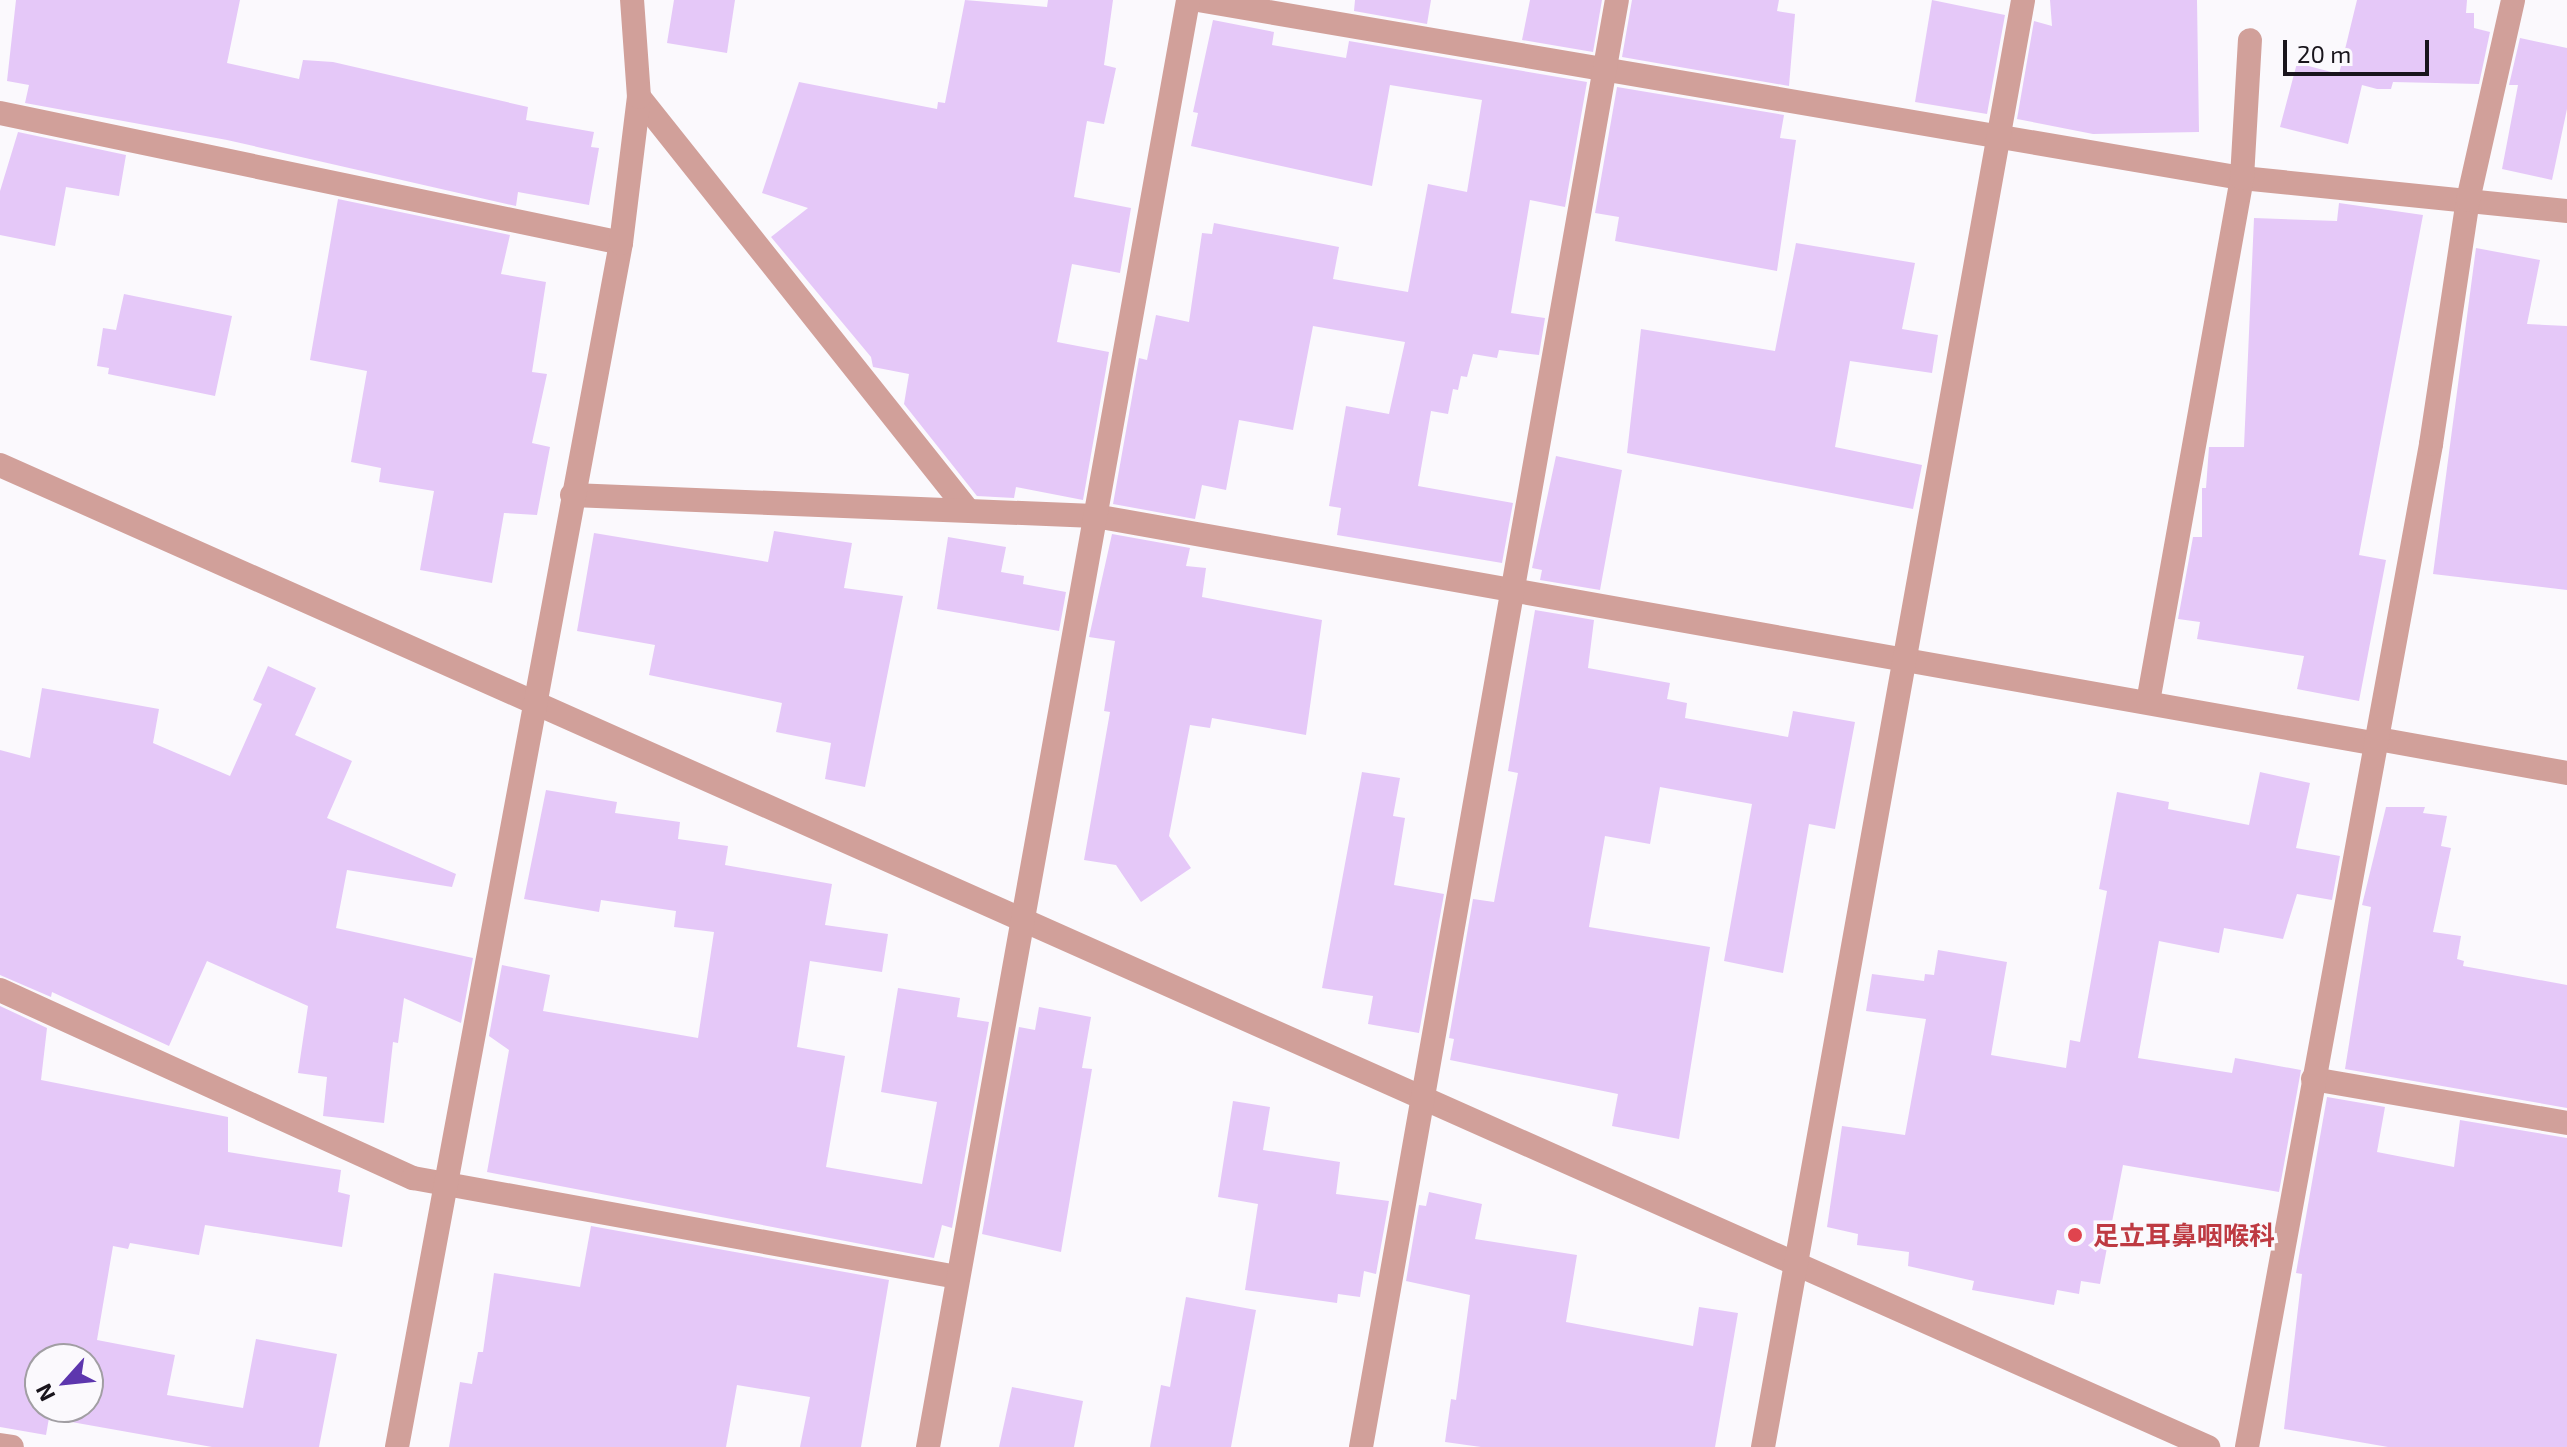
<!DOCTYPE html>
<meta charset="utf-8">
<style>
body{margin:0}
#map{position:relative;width:2567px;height:1447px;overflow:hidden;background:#fbf9fd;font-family:"Exo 2","Noto Sans JP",sans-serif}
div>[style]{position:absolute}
.building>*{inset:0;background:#e5c8f8}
.minor>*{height:24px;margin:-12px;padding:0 12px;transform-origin:12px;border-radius:12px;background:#d1a09a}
.dots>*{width:22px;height:22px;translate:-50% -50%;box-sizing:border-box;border:4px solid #fbf9fd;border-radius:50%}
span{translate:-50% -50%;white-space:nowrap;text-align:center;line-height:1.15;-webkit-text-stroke:7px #fbf9fd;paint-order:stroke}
.health-label{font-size:26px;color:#be3a42;font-weight:700}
.left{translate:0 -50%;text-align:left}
.north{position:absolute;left:24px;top:1343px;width:80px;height:80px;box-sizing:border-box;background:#fbf9fd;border:2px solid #a19ea3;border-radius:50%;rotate:243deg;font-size:22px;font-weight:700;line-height:32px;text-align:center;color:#19151c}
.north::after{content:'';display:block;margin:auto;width:28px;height:36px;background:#5d36ae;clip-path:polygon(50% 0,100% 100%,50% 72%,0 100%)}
.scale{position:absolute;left:2283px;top:40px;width:146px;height:36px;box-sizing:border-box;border:4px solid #19151c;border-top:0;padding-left:10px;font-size:24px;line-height:28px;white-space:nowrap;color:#19151c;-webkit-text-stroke:6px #fbf9fd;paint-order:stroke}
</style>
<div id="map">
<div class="building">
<i style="clip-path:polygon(16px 0,240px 0,227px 63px,299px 79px,303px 60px,333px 62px,528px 107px,526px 120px,594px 132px,591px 147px,599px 148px,589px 205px,518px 192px,516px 206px,227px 140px,25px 103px,29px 85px,7px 81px)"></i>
<i style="clip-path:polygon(674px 0,735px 0,727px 53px,667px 43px)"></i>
<i style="clip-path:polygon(965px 0,1047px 7px,1048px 0,1113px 0,1104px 65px,1116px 68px,1104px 124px,1087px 121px,1074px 197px,1131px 208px,1120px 273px,1072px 264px,1057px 342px,1109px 352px,1083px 500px,1016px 487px,1014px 498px,977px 496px,904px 404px,909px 374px,873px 367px,871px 357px,771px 237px,808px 208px,762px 193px,799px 82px,937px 109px,938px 102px,945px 103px)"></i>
<i style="clip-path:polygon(1355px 0,1431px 0,1427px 24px,1354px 11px)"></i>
<i style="clip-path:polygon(1530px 0,1602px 0,1593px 52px,1522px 40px)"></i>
<i style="clip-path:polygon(1632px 0,1779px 0,1777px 11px,1795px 14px,1789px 86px,1622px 57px)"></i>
<i style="clip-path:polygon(1932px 0,2005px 15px,1987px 114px,1915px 102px)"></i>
<i style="clip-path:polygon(2050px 0,2197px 0,2199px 132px,2093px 134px,2017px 119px,2034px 21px,2052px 26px)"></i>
<i style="clip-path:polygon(2357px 0,2467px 0,2466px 13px,2474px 13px,2474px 28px,2490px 32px,2479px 84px,2393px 82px,2391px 89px,2377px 89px,2362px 85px,2348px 144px,2280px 127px,2297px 63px,2339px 74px)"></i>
<i style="clip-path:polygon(1213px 20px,1274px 32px,1272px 45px,1346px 58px,1349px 41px,1587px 82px,1565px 207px,1530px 200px,1511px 313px,1545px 318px,1539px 355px,1499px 350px,1497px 358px,1473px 354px,1467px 377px,1461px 376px,1458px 390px,1453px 389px,1448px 414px,1431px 411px,1418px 486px,1513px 503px,1502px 563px,1337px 535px,1341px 508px,1329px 506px,1346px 406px,1389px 414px,1405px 342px,1313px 326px,1293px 430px,1239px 420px,1226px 490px,1202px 485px,1195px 519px,1113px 504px,1139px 358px,1147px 360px,1156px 315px,1189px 322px,1202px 233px,1212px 234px,1214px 223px,1339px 247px,1333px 279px,1408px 292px,1428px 184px,1467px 192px,1482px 100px,1390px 85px,1372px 186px,1191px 146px,1198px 113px,1193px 112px)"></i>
<i style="clip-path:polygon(2520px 38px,2567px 48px,2567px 109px,2552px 180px,2502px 169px,2518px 85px,2509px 85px)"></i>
<i style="clip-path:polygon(1617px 87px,1784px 115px,1780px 138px,1796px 140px,1777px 271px,1615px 241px,1619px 217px,1595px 213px)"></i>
<i style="clip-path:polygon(18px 132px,126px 155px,119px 196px,66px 187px,55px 246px,0 235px,0 191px)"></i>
<i style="clip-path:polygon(338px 199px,510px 235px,501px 274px,546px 282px,532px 372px,547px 374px,532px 443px,550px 447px,537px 515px,504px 513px,492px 583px,420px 570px,434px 491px,379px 482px,381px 468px,351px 462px,367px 371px,310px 360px)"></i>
<i style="clip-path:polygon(2339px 203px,2423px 215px,2359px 555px,2386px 560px,2359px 701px,2297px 689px,2304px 656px,2197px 639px,2200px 622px,2178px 619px,2193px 537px,2202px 537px,2202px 488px,2206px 488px,2209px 447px,2244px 447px,2254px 218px,2337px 221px)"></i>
<i style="clip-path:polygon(1796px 243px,1915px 263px,1902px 329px,1938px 335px,1932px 373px,1850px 361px,1835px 447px,1922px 465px,1913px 509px,1627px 453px,1641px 329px,1775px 351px)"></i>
<i style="clip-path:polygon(2476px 248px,2540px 260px,2527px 324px,2567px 326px,2567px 590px,2433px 574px)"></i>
<i style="clip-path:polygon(124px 294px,232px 316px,215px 396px,108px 374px,109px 368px,97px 366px,103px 328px,116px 330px)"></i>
<i style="clip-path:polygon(1556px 456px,1622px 470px,1600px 590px,1540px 580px,1542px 570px,1532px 568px)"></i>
<i style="clip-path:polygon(774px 531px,852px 543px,844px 588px,903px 596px,865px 787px,825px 779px,831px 743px,776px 732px,782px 703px,649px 675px,655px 645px,577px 631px,594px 533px,768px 562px)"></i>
<i style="clip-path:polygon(1112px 534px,1190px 548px,1186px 566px,1206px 568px,1202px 597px,1322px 620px,1306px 735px,1212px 718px,1210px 728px,1190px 725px,1169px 836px,1191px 868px,1141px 902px,1116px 865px,1084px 860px,1110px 712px,1104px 711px,1115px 641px,1089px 637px)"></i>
<i style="clip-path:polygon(948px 537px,1006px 547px,1001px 572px,1024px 576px,1023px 584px,1066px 592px,1059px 631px,937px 609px)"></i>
<i style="clip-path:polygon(1535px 610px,1594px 620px,1588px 668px,1670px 683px,1667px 699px,1687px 703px,1685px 718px,1788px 737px,1793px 711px,1855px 722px,1835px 829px,1809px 824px,1783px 973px,1724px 961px,1752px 804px,1660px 787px,1650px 844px,1605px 836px,1589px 927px,1710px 947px,1679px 1139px,1612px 1126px,1618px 1094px,1450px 1060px,1454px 1039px,1449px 1038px,1473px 899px,1494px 902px,1518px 773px,1508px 771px)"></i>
<i style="clip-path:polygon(268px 666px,316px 688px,295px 735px,352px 761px,327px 818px,456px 874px,452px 887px,347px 870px,336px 928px,473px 958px,461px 1023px,404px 998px,398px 1043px,393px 1042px,384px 1123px,323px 1116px,327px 1077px,298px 1073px,308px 1006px,207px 961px,169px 1046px,52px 992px,51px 997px,0 975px,0 750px,30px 758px,42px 688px,159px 709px,153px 743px,230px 776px,262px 704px,253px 700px)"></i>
<i style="clip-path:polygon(1362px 772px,1400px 778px,1393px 816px,1405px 818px,1394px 885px,1444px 894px,1419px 1033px,1368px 1024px,1373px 996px,1322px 988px)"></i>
<i style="clip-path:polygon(2260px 772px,2310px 783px,2296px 848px,2340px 856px,2332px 900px,2297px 894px,2283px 939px,2224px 928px,2219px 953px,2159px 941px,2138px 1058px,2232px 1073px,2235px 1058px,2301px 1070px,2279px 1192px,2123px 1165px,2100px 1284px,2081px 1281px,2079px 1294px,2057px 1290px,2054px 1305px,1972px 1290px,1974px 1281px,1908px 1266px,1909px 1252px,1857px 1245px,1858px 1234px,1827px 1227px,1842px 1126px,1905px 1135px,1926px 1019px,1866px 1011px,1872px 974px,1924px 981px,1925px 974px,1934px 975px,1938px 950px,2007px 962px,1991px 1055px,2066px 1068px,2070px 1040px,2080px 1042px,2107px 891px,2099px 889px,2117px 792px,2169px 802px,2168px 809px,2249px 825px)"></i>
<i style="clip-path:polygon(546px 790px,617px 802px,615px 813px,680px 822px,678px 839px,728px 846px,725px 865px,832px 884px,825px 925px,888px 934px,882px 972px,810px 961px,797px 1047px,845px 1056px,826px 1167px,922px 1184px,937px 1102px,881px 1092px,898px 988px,960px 998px,957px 1017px,989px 1022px,952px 1228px,942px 1225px,934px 1258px,487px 1172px,509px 1050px,489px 1036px,502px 965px,550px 975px,543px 1011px,698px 1038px,714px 932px,674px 927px,676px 911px,601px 900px,599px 912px,524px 899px)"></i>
<i style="clip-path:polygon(2386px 807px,2425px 807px,2423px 813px,2447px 816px,2441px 846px,2451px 848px,2433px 932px,2461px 936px,2457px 959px,2464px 961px,2463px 966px,2567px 985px,2567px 1108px,2345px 1069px,2371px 907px,2362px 905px)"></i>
<i style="clip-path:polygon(evenodd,0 1006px,47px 1028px,41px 1080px,228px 1117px,228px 1152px,341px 1170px,338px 1192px,350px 1195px,342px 1247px,205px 1225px,199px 1255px,130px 1243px,128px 1249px,113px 1246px,97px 1340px,175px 1355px,167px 1395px,243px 1408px,256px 1339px,337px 1354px,319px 1447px,212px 1447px,49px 1418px,46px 1435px,0 1427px,0 1006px,40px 1359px,88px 1359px,88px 1407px,40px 1407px,40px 1359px)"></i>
<i style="clip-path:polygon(1039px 1007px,1091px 1017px,1082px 1068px,1092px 1069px,1061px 1252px,982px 1234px,1019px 1027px,1035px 1030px)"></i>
<i style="clip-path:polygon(2327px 1097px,2385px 1107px,2377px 1152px,2454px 1167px,2460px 1120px,2567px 1138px,2567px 1447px,2388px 1447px,2284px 1429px,2302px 1274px,2296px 1273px)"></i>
<i style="clip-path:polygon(1233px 1101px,1270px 1107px,1263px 1150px,1340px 1162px,1336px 1194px,1389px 1201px,1376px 1274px,1364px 1271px,1360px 1297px,1338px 1294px,1337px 1303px,1245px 1290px,1258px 1204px,1218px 1197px)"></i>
<i style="clip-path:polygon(1429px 1192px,1482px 1204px,1475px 1239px,1577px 1255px,1566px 1322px,1693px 1346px,1699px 1307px,1738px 1313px,1715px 1447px,1481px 1447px,1445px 1442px,1451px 1399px,1456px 1400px,1470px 1295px,1406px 1281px,1419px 1205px,1426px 1206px)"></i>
<i style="clip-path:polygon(591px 1226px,889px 1280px,861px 1447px,800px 1447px,810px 1397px,737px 1385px,726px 1447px,449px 1447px,460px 1382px,472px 1384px,478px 1352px,483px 1352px,494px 1273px,580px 1287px)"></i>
<i style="clip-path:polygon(1186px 1297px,1256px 1310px,1231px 1447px,1150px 1447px,1161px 1385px,1170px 1387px)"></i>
<i style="clip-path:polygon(1012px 1387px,1083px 1401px,1074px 1447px,999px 1447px)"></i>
</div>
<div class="minor">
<i style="left:1198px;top:0;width:1059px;rotate:9.68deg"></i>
<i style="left:2242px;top:178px;width:327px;rotate:5.8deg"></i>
<i style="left:639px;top:97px;width:525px;rotate:51.49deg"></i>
<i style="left:0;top:113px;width:634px;rotate:11.82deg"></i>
<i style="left:0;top:465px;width:2417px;rotate:23.98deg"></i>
<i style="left:572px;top:495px;width:523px;rotate:2.3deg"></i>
<i style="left:1095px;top:516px;width:1302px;rotate:10.08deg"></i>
<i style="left:2148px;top:702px;width:532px;rotate:-79.83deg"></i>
<i style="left:2242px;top:178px;width:138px;rotate:-86.7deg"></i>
<i style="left:2378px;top:739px;width:192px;rotate:10.2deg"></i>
<i style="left:0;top:990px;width:454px;rotate:24.5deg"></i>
<i style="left:413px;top:1178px;width:553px;rotate:10.31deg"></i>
<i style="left:2313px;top:1079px;width:258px;rotate:9.8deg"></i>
<i style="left:0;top:1445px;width:12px;rotate:9deg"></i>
<i style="left:397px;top:1447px;width:1225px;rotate:-79.46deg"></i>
<i style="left:621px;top:243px;width:147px;rotate:-83deg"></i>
<i style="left:639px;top:97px;width:97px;rotate:-94.1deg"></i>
<i style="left:928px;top:1447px;width:1470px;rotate:-79.81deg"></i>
<i style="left:1361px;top:1447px;width:1469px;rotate:-79.97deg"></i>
<i style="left:1763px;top:1447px;width:1470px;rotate:-79.81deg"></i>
<i style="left:2247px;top:1447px;width:1020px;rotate:-79.6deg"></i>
<i style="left:2431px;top:444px;width:247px;rotate:-81.4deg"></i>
<i style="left:2468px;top:200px;width:205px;rotate:-77.3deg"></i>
</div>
<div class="dots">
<i style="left:2075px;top:1235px;background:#e0444e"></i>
</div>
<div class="health-label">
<span class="left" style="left:2093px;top:1235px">足立耳鼻咽喉科</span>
</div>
<div class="north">N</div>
<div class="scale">20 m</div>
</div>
